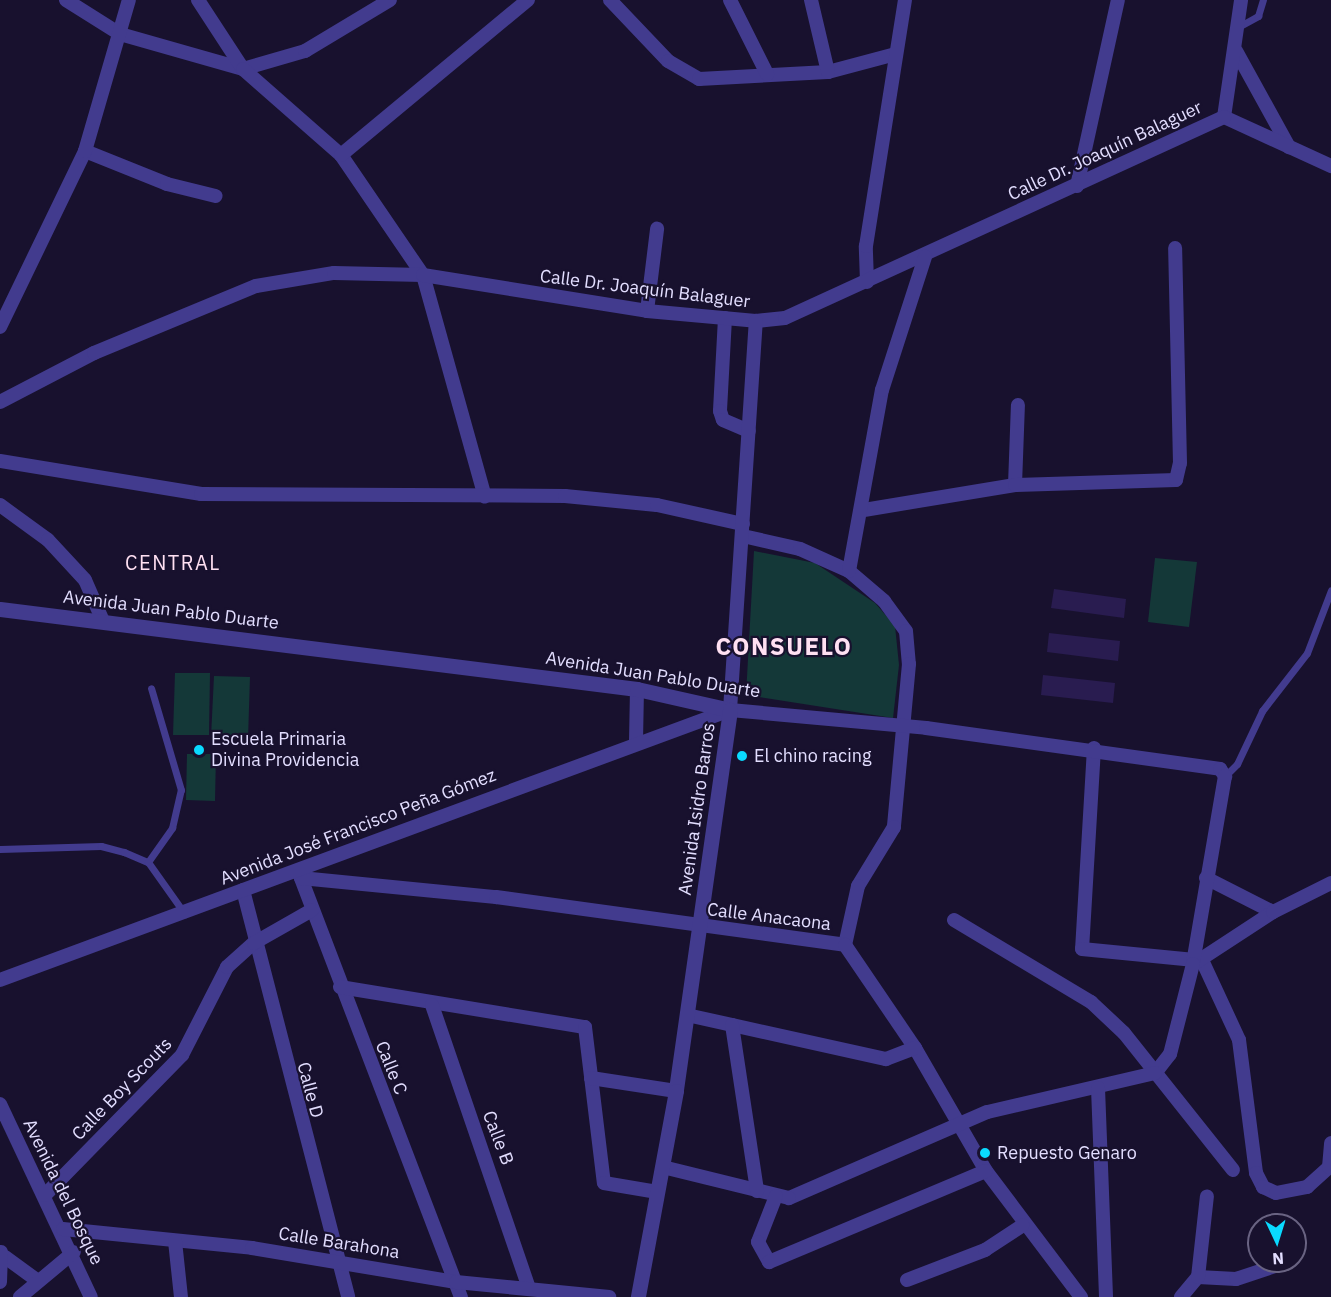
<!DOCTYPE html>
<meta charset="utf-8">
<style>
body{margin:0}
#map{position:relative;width:1331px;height:1297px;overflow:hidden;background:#18112e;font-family:"IBM Plex Sans",sans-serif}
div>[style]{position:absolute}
.green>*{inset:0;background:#143838}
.building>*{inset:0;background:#291c50}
.service>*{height:7px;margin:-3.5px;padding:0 3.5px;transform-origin:3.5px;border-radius:3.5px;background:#423b8e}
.minor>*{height:14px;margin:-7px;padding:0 7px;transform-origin:7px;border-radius:7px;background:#423b8e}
.tertiary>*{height:15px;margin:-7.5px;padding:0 7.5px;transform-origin:7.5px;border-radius:7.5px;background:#423b8e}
.dots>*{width:16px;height:16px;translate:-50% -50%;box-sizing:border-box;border:3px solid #18112e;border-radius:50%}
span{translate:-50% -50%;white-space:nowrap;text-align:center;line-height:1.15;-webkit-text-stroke:4.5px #18112e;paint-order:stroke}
.street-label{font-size:18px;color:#e3deff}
.poi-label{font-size:18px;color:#e3deff}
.left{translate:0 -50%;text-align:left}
.neighbourhood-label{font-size:20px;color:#ffe0f2;letter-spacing:1.5px}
.district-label{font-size:24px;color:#ffe0f2;font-weight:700;letter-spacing:1.5px}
.north{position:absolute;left:1247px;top:1213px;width:60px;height:60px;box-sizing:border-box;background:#18112e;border:2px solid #696382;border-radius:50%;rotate:176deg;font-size:16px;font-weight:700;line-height:24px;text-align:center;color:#e3deff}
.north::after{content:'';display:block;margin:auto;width:21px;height:27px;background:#0adaff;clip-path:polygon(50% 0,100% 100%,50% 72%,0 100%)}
</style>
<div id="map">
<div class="green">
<i style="clip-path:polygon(754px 551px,815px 563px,875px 603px,895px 626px,899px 665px,893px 718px,746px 695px)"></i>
<i style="clip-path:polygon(1155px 558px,1197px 562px,1189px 627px,1148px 622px)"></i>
<i style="clip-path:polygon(175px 673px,210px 673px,209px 735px,173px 735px)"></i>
<i style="clip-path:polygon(214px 676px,250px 677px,248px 739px,211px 737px)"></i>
<i style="clip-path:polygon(187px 754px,216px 754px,215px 801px,186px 800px)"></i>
</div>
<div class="building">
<i style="clip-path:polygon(1054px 589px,1126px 599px,1124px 618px,1051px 608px)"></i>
<i style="clip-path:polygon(1049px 633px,1120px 641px,1118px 661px,1047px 652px)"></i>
<i style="clip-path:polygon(1043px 675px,1115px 683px,1113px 703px,1041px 695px)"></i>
</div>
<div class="service">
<i style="left:1240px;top:26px;width:21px;rotate:-29deg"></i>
<i style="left:1258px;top:16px;width:17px;rotate:-73deg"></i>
<i style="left:1225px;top:776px;width:17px;rotate:-45deg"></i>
<i style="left:1237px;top:764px;width:59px;rotate:-64.7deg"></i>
<i style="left:1262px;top:711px;width:73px;rotate:-52.2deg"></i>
<i style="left:1307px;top:653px;width:67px;rotate:-69.1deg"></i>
<i style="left:0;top:849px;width:101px;rotate:-1.7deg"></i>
<i style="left:101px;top:846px;width:24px;rotate:15deg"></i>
<i style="left:124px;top:852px;width:26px;rotate:23deg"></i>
<i style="left:148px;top:862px;width:64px;rotate:54.6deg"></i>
<i style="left:148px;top:862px;width:42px;rotate:-54.8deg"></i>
<i style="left:172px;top:828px;width:39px;rotate:-77deg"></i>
<i style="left:181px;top:790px;width:106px;rotate:-106.4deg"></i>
</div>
<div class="minor">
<i style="left:66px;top:0;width:64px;rotate:32.2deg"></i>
<i style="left:120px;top:34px;width:128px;rotate:15.9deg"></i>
<i style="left:243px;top:69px;width:65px;rotate:-16.2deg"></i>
<i style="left:305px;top:51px;width:99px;rotate:-31deg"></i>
<i style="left:198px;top:0;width:82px;rotate:56.9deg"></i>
<i style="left:243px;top:69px;width:130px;rotate:41.3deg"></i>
<i style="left:341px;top:155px;width:145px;rotate:55.7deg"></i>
<i style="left:423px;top:275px;width:230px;rotate:74.4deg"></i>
<i style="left:610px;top:0;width:84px;rotate:46.4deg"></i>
<i style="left:668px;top:61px;width:36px;rotate:30deg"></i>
<i style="left:699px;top:79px;width:129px;rotate:-3.1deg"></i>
<i style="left:828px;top:72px;width:69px;rotate:-15deg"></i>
<i style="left:730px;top:0;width:83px;rotate:63.4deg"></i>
<i style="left:811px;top:0;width:74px;rotate:76.7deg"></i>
<i style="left:1236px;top:51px;width:110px;rotate:61.1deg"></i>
<i style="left:1224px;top:117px;width:118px;rotate:-81.7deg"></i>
<i style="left:1224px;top:117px;width:118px;rotate:24.6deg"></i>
<i style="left:85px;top:151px;width:88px;rotate:21.9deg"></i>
<i style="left:167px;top:184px;width:50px;rotate:13.8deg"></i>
<i style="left:341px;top:155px;width:243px;rotate:-39.7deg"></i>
<i style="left:1077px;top:186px;width:190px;rotate:-77.6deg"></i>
<i style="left:867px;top:282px;width:36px;rotate:-92deg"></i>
<i style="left:866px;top:246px;width:249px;rotate:-81deg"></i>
<i style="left:647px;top:311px;width:83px;rotate:-83deg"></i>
<i style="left:725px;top:318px;width:93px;rotate:93.1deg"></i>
<i style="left:720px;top:411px;width:9px;rotate:72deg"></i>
<i style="left:723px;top:420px;width:28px;rotate:23deg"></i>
<i style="left:0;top:327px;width:195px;rotate:-64.2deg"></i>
<i style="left:85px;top:151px;width:157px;rotate:-73.8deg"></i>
<i style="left:0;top:402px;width:106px;rotate:-27.5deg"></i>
<i style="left:94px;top:353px;width:175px;rotate:-22.5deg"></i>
<i style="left:256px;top:286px;width:79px;rotate:-9.5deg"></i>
<i style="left:334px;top:273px;width:89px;rotate:1.3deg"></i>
<i style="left:423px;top:275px;width:227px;rotate:9.1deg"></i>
<i style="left:647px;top:311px;width:109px;rotate:5.2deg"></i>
<i style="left:756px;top:321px;width:29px;rotate:-6deg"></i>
<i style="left:785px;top:318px;width:483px;rotate:-24.6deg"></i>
<i style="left:0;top:461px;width:204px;rotate:9.3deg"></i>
<i style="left:201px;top:494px;width:364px;rotate:0.3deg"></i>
<i style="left:565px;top:496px;width:92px;rotate:5.6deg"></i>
<i style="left:657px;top:505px;width:88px;rotate:12.5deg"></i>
<i style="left:1015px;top:485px;width:80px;rotate:-87.9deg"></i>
<i style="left:0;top:505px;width:59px;rotate:36.1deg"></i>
<i style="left:48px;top:540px;width:54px;rotate:47.2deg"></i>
<i style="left:85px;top:580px;width:45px;rotate:66.3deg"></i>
<i style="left:864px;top:510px;width:153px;rotate:-9.4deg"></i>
<i style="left:1015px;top:485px;width:161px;rotate:-1.8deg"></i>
<i style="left:1176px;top:480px;width:17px;rotate:-77deg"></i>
<i style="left:1180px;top:463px;width:215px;rotate:-91.3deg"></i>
<i style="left:743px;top:536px;width:58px;rotate:12.8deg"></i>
<i style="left:800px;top:549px;width:54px;rotate:24.2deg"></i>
<i style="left:849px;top:571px;width:46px;rotate:40.6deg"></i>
<i style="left:884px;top:601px;width:37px;rotate:54deg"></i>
<i style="left:906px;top:631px;width:33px;rotate:85deg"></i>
<i style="left:909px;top:664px;width:164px;rotate:95.3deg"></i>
<i style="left:894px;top:827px;width:69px;rotate:121.4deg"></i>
<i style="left:858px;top:886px;width:60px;rotate:102.4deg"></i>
<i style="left:849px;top:571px;width:184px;rotate:-79.7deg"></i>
<i style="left:882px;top:390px;width:140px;rotate:-72.1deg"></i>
<i style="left:730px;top:710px;width:390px;rotate:-86.2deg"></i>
<i style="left:636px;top:741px;width:52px;rotate:-88.9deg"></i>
<i style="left:1094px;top:748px;width:201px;rotate:93.4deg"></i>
<i style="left:1082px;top:949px;width:113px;rotate:5.6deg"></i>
<i style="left:299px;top:873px;width:454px;rotate:69.1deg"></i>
<i style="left:301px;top:878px;width:196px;rotate:5.6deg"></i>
<i style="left:496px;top:897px;width:352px;rotate:7.8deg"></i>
<i style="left:845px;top:945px;width:125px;rotate:55.8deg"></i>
<i style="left:915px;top:1048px;width:142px;rotate:60deg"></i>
<i style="left:986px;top:1171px;width:158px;rotate:53deg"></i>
<i style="left:1206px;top:878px;width:75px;rotate:26.9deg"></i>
<i style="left:243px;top:890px;width:420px;rotate:75.5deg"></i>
<i style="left:954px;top:920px;width:160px;rotate:30.9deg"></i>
<i style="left:1091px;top:1002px;width:45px;rotate:43.2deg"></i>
<i style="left:1124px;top:1033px;width:175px;rotate:51.5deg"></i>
<i style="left:1201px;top:958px;width:90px;rotate:65.1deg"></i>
<i style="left:1239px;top:1040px;width:134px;rotate:82.7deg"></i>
<i style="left:1256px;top:1173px;width:16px;rotate:63deg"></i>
<i style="left:1263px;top:1187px;width:14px;rotate:25deg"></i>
<i style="left:1276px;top:1193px;width:32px;rotate:-11deg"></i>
<i style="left:1307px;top:1187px;width:30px;rotate:-42deg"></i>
<i style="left:1329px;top:1167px;width:24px;rotate:-85deg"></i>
<i style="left:1195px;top:963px;width:93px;rotate:-33.2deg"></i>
<i style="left:1273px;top:912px;width:65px;rotate:-26.6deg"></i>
<i style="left:0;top:980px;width:778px;rotate:-20.3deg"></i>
<i style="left:730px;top:710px;width:197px;rotate:5.2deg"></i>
<i style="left:926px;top:728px;width:297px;rotate:7.9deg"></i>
<i style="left:1220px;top:769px;width:9px;rotate:54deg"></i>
<i style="left:1225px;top:776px;width:191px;rotate:99.7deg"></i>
<i style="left:1193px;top:964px;width:93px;rotate:104.3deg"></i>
<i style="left:1170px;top:1054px;width:24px;rotate:128deg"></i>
<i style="left:1155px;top:1073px;width:172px;rotate:166.9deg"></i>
<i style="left:987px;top:1112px;width:216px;rotate:156.5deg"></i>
<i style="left:789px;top:1198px;width:130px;rotate:-166.2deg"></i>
<i style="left:340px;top:987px;width:248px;rotate:9.3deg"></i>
<i style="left:585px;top:1027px;width:157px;rotate:83.1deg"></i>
<i style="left:604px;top:1183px;width:54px;rotate:9.6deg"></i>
<i style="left:432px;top:1005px;width:296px;rotate:71.1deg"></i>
<i style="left:687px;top:1015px;width:204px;rotate:12.5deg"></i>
<i style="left:886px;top:1059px;width:31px;rotate:-21deg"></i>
<i style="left:732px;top:1025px;width:168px;rotate:81.4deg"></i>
<i style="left:591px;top:1078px;width:86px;rotate:8.7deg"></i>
<i style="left:1098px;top:1088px;width:209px;rotate:87.8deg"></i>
<i style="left:0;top:1104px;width:213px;rotate:64.8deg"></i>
<i style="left:45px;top:1195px;width:196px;rotate:-45.6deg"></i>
<i style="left:182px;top:1055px;width:99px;rotate:-62.9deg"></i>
<i style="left:227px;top:967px;width:36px;rotate:-42deg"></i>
<i style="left:254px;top:943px;width:67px;rotate:-29.6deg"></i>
<i style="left:776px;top:1196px;width:49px;rotate:111.4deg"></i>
<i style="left:758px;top:1242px;width:23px;rotate:61deg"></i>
<i style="left:769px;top:1262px;width:235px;rotate:-22.8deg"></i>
<i style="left:63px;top:1229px;width:190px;rotate:5.7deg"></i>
<i style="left:252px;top:1248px;width:207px;rotate:9.5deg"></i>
<i style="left:456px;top:1282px;width:154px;rotate:5.6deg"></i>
<i style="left:175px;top:1241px;width:56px;rotate:83.9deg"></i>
<i style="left:5px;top:1257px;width:37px;rotate:36deg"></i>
<i style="left:1198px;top:1277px;width:38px;rotate:3deg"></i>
<i style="left:1236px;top:1279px;width:51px;rotate:-18.4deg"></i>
<i style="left:907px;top:1280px;width:84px;rotate:-21deg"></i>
<i style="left:985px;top:1250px;width:45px;rotate:-33.3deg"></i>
<i style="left:0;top:1282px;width:30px;rotate:-88deg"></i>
<i style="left:20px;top:1297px;width:70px;rotate:-39.8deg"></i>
<i style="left:1181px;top:1297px;width:26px;rotate:-50deg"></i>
<i style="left:1198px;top:1277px;width:81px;rotate:-83.7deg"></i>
</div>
<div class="tertiary">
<i style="left:0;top:609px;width:642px;rotate:7.16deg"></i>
<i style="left:637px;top:689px;width:95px;rotate:12.7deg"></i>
<i style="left:730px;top:710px;width:385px;rotate:98.1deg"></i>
<i style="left:676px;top:1091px;width:209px;rotate:100.5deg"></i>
</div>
<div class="dots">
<i style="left:199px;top:750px;background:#0adaff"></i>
<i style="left:742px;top:756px;background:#0adaff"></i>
<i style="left:985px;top:1153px;background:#0adaff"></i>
</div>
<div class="street-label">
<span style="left:1105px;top:151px;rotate:-25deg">Calle Dr. Joaquín Balaguer</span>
<span style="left:645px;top:289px;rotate:7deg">Calle Dr. Joaquín Balaguer</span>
<span style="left:171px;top:610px;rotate:7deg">Avenida Juan Pablo Duarte</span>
<span style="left:653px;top:675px;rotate:9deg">Avenida Juan Pablo Duarte</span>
<span style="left:697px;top:809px;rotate:-82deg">Avenida Isidro Barros</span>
<span style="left:358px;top:827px;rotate:-21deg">Avenida José Francisco Peña Gómez</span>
<span style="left:769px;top:917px;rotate:7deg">Calle Anacaona</span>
<span style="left:391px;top:1068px;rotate:68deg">Calle C</span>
<span style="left:122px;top:1089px;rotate:-46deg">Calle Boy Scouts</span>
<span style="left:310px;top:1090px;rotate:75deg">Calle D</span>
<span style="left:498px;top:1138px;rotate:69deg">Calle B</span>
<span style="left:63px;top:1192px;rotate:64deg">Avenida del Bosque</span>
<span style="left:339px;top:1243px;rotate:9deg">Calle Barahona</span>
</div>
<div class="poi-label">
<span class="left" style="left:211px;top:750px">Escuela Primaria<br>Divina Providencia</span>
<span class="left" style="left:754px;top:756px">El chino racing</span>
<span class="left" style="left:997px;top:1153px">Repuesto Genaro</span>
</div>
<div class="neighbourhood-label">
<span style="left:173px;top:562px">CENTRAL</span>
</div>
<div class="district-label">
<span style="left:784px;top:647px">CONSUELO</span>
</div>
<div class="north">N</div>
</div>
